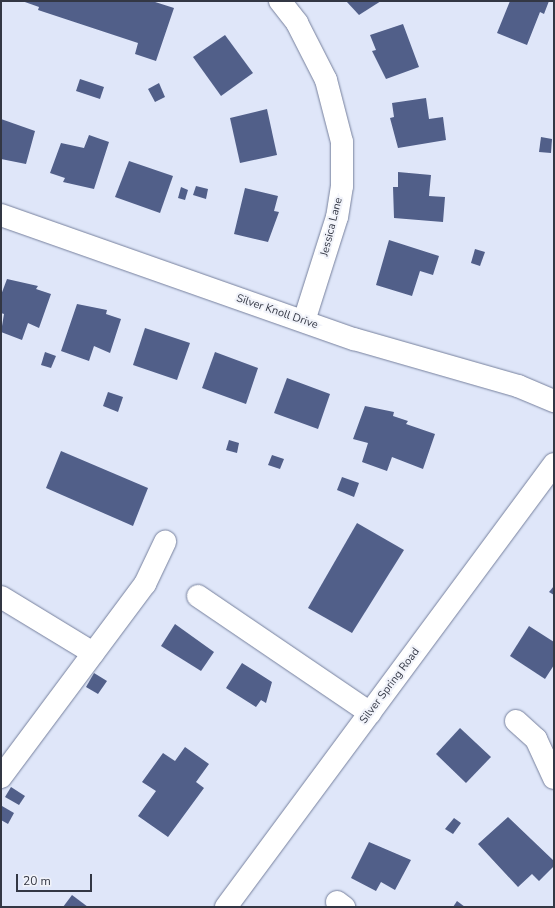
<!DOCTYPE html>
<style>
body{margin:0}
#map{position:relative;width:555px;height:908px;overflow:hidden;background:#dfe6f9;font-family:"Nunito Sans",sans-serif}
div>[style]{position:absolute}
.building>*{inset:0;background:#515f89}
.roads{filter:drop-shadow(0 0 1px #76809d) drop-shadow(0 0 1px #76809d)}
.minor>*{height:22px;margin:-11px;padding:0 11px;transform-origin:11px;border-radius:11px;background:#fff}
span{translate:-50% -50%;white-space:nowrap;text-align:center;line-height:1.15;-webkit-text-stroke:4px #f1f3fa;paint-order:stroke}
.street-label{font-size:11px;color:#333744}
.frame{position:absolute;inset:0;border:2px solid #333744;pointer-events:none}
.scale{position:absolute;left:16px;top:874px;width:76px;height:18px;box-sizing:border-box;border:2px solid #333744;border-top:0;padding-left:5px;font-size:12px;line-height:14px;white-space:nowrap;color:#333744;-webkit-text-stroke:3px #f1f3fa;paint-order:stroke}
</style>
<div id="map">
<div class="building">
<i style="clip-path:polygon(22px 1px,152px 1px,174px 8px,156px 61px,135px 54px,138px 43px,38px 10px,39px 7px)"></i>
<i style="clip-path:polygon(346px 1px,381px 1px,359px 15px)"></i>
<i style="clip-path:polygon(510px 1px,549px 1px,544px 14px,540px 12px,527px 45px,497px 33px)"></i>
<i style="clip-path:polygon(403px 24px,419px 67px,386px 79px,372px 51px,376px 50px,370px 35px)"></i>
<i style="clip-path:polygon(225px 35px,253px 73px,221px 96px,193px 57px)"></i>
<i style="clip-path:polygon(80px 79px,104px 87px,100px 99px,76px 91px)"></i>
<i style="clip-path:polygon(159px 83px,165px 97px,155px 102px,148px 89px)"></i>
<i style="clip-path:polygon(426px 98px,429px 119px,443px 117px,446px 140px,398px 148px,390px 118px,394px 117px,392px 103px)"></i>
<i style="clip-path:polygon(267px 109px,277px 155px,240px 163px,230px 118px)"></i>
<i style="clip-path:polygon(1px 119px,35px 131px,26px 164px,1px 159px)"></i>
<i style="clip-path:polygon(89px 135px,109px 142px,94px 189px,63px 182px,65px 178px,50px 173px,61px 143px,84px 148px)"></i>
<i style="clip-path:polygon(541px 137px,552px 139px,551px 153px,539px 152px)"></i>
<i style="clip-path:polygon(129px 161px,173px 176px,160px 213px,115px 197px)"></i>
<i style="clip-path:polygon(398px 172px,431px 175px,429px 196px,445px 197px,443px 222px,394px 218px,393px 187px,398px 187px)"></i>
<i style="clip-path:polygon(196px 186px,208px 189px,206px 199px,193px 195px)"></i>
<i style="clip-path:polygon(181px 187px,188px 190px,185px 200px,178px 198px)"></i>
<i style="clip-path:polygon(245px 188px,278px 196px,274px 211px,279px 212px,268px 242px,234px 234px)"></i>
<i style="clip-path:polygon(389px 240px,439px 256px,433px 275px,420px 271px,412px 296px,376px 285px)"></i>
<i style="clip-path:polygon(475px 249px,485px 252px,480px 266px,471px 263px)"></i>
<i style="clip-path:polygon(7px 279px,38px 286px,36px 289px,51px 294px,39px 328px,28px 323px,22px 340px,1px 332px,4px 314px,1px 313px,1px 295px)"></i>
<i style="clip-path:polygon(77px 304px,107px 310px,106px 314px,121px 319px,110px 353px,94px 346px,89px 361px,61px 351px)"></i>
<i style="clip-path:polygon(145px 328px,190px 343px,177px 380px,133px 365px)"></i>
<i style="clip-path:polygon(45px 352px,56px 356px,51px 368px,41px 365px)"></i>
<i style="clip-path:polygon(215px 352px,258px 368px,246px 404px,202px 388px)"></i>
<i style="clip-path:polygon(287px 378px,330px 394px,318px 429px,274px 413px)"></i>
<i style="clip-path:polygon(108px 392px,123px 397px,118px 412px,103px 406px)"></i>
<i style="clip-path:polygon(365px 406px,394px 412px,393px 416px,408px 421px,406px 424px,435px 434px,423px 469px,392px 457px,387px 471px,362px 462px,368px 443px,353px 439px)"></i>
<i style="clip-path:polygon(229px 440px,239px 443px,237px 453px,226px 450px)"></i>
<i style="clip-path:polygon(61px 451px,148px 488px,133px 526px,46px 488px)"></i>
<i style="clip-path:polygon(272px 455px,284px 459px,280px 469px,268px 465px)"></i>
<i style="clip-path:polygon(342px 477px,359px 483px,354px 497px,337px 490px)"></i>
<i style="clip-path:polygon(357px 523px,404px 550px,352px 633px,308px 608px)"></i>
<i style="clip-path:polygon(554px 586px,554px 595px,549px 592px)"></i>
<i style="clip-path:polygon(175px 624px,214px 652px,201px 671px,161px 646px)"></i>
<i style="clip-path:polygon(529px 626px,554px 642px,554px 665px,545px 679px,510px 656px)"></i>
<i style="clip-path:polygon(242px 663px,272px 682px,266px 703px,261px 700px,256px 707px,226px 688px)"></i>
<i style="clip-path:polygon(94px 673px,107px 681px,98px 694px,86px 687px)"></i>
<i style="clip-path:polygon(460px 728px,491px 757px,466px 783px,436px 754px)"></i>
<i style="clip-path:polygon(185px 747px,209px 764px,196px 782px,204px 788px,168px 837px,138px 816px,156px 791px,142px 782px,163px 753px,175px 761px)"></i>
<i style="clip-path:polygon(11px 787px,25px 796px,19px 805px,5px 797px)"></i>
<i style="clip-path:polygon(2px 806px,14px 813px,8px 824px,1px 820px)"></i>
<i style="clip-path:polygon(508px 817px,554px 861px,554px 866px,539px 881px,532px 874px,518px 887px,478px 844px)"></i>
<i style="clip-path:polygon(454px 818px,461px 823px,453px 834px,445px 829px)"></i>
<i style="clip-path:polygon(369px 842px,411px 860px,395px 890px,381px 882px,376px 891px,351px 878px)"></i>
<i style="clip-path:polygon(72px 895px,88px 907px,63px 907px)"></i>
<i style="clip-path:polygon(457px 901px,465px 907px,453px 907px)"></i>
</div>
<div class="roads">
<div class="minor">
<i style="left:280px;top:1px;width:28px;rotate:52deg"></i>
<i style="left:297px;top:23px;width:64px;rotate:63deg"></i>
<i style="left:326px;top:80px;width:64px;rotate:75.5deg"></i>
<i style="left:342px;top:142px;width:44px;rotate:90deg"></i>
<i style="left:342px;top:186px;width:31px;rotate:99deg"></i>
<i style="left:337px;top:217px;width:109px;rotate:107.6deg"></i>
<i style="left:1px;top:215px;width:374px;rotate:19.4deg"></i>
<i style="left:354px;top:339px;width:171px;rotate:16deg"></i>
<i style="left:518px;top:386px;width:39px;rotate:23deg"></i>
<i style="left:198px;top:596px;width:208px;rotate:34.2deg"></i>
<i style="left:1px;top:597px;width:108px;rotate:31.3deg"></i>
<i style="left:516px;top:721px;width:27px;rotate:42deg"></i>
<i style="left:536px;top:739px;width:43px;rotate:65.2deg"></i>
<i style="left:1px;top:777px;width:241px;rotate:-53.3deg"></i>
<i style="left:145px;top:584px;width:47px;rotate:-64.5deg"></i>
<i style="left:337px;top:902px;width:9px;rotate:36deg"></i>
<i style="left:226px;top:907px;width:551px;rotate:-53.48deg"></i>
</div>
</div>
<div class="street-label">
<span style="left:332px;top:227px;rotate:-76deg">Jessica Lane</span>
<span style="left:277px;top:312px;rotate:19deg">Silver Knoll Drive</span>
<span style="left:390px;top:686px;rotate:-53deg">Silver Spring Road</span>
</div>
<div class="frame"></div>
<div class="scale">20 m</div>
</div>
